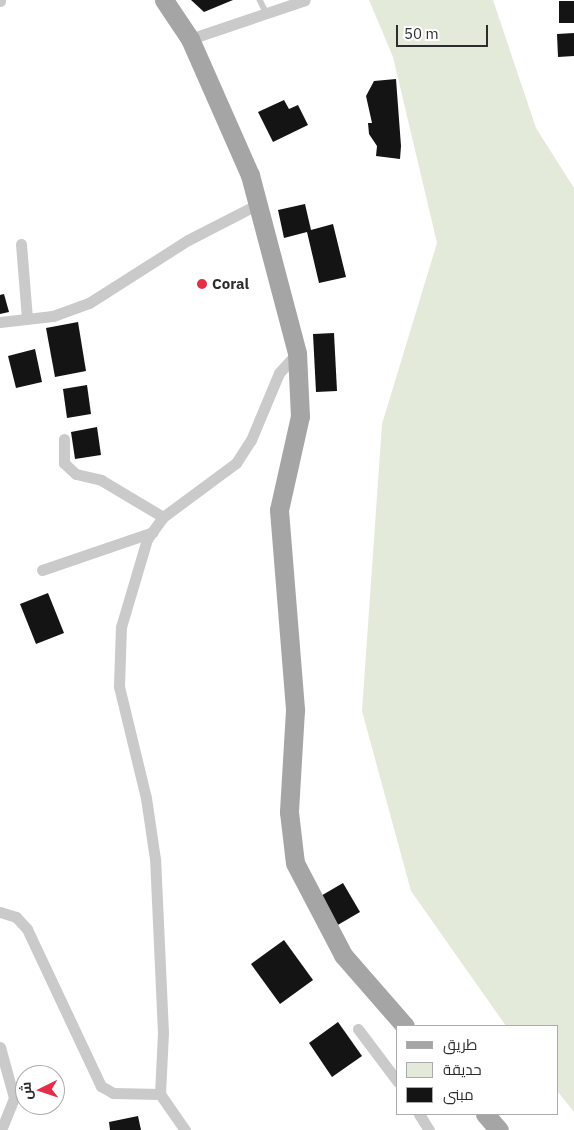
<!DOCTYPE html>
<meta charset="utf-8">
<style>
body{margin:0}
#map{position:relative;width:574px;height:1130px;overflow:hidden;background:#fff;font-family:"IBM Plex Sans",Cairo,sans-serif}
div>[style]{position:absolute}
.green>*{inset:0;background:#e4eada}
.building>*{inset:0;background:#141414}
.lane>*{height:5.5px;margin:-2.75px;padding:0 2.75px;transform-origin:2.75px;border-radius:2.75px;background:#cacaca}
.street>*{height:11px;margin:-5.5px;padding:0 5.5px;transform-origin:5.5px;border-radius:5.5px;background:#cacaca}
.primary>*{height:19px;margin:-9.5px;padding:0 9.5px;transform-origin:9.5px;border-radius:9.5px;background:#a5a5a5}
.dots>*{width:14px;height:14px;translate:-50% -50%;box-sizing:border-box;border:2px solid #fff;border-radius:50%}
span{translate:-50% -50%;white-space:nowrap;text-align:center;line-height:1.15;-webkit-text-stroke:5px #fff;paint-order:stroke}
.poi-label{font-size:15px;color:#2d2d2d;font-weight:700}
.left{translate:0 -50%;text-align:left}
.legend{position:absolute;left:396px;top:1025px;width:162px;height:90px;box-sizing:border-box;background:#fff;border:1px solid #ababab;margin:0;padding:6px 9px;list-style:none;font-size:15px;color:#2d2d2d}
.legend li{display:flex;align-items:center;gap:10px;height:25px}
.legend b{width:25px;border:1px solid #ababab}
.north{position:absolute;left:15px;top:1065px;width:50px;height:50px;box-sizing:border-box;background:#fff;border:1px solid #ababab;border-radius:50%;rotate:266deg;font-size:14px;font-weight:700;line-height:20px;text-align:center;color:#2d2d2d}
.north::after{content:'';display:block;margin:auto;width:18px;height:22px;background:#e42e48;clip-path:polygon(50% 0,100% 100%,50% 72%,0 100%)}
.scale{position:absolute;left:396px;top:25px;width:92px;height:22px;box-sizing:border-box;border:2px solid #2d2d2d;border-top:0;padding-left:6px;font-size:15px;line-height:18px;white-space:nowrap;color:#2d2d2d;-webkit-text-stroke:4px #fff;paint-order:stroke}
</style>
<div id="map">
<div class="green">
<i style="clip-path:polygon(369px 0,493px 0,536px 128px,574px 188px,574px 1112px,558px 1092px,558px 1026px,506px 1026px,411px 891px,362px 711px,382px 424px,437px 243px,393px 57px)"></i>
</div>
<div class="building">
<i style="clip-path:polygon(191px 0,233px 0,204px 12px)"></i>
<i style="clip-path:polygon(559px 1px,574px 1px,574px 23px,559px 23px)"></i>
<i style="clip-path:polygon(574px 33px,574px 56px,558px 57px,557px 34px)"></i>
<i style="clip-path:polygon(396px 79px,401px 146px,400px 159px,376px 156px,377px 146px,369px 134px,368px 123px,372px 123px,366px 96px,374px 81px)"></i>
<i style="clip-path:polygon(284px 100px,289px 109px,298px 105px,308px 125px,273px 142px,258px 112px)"></i>
<i style="clip-path:polygon(305px 204px,311px 230px,333px 224px,346px 277px,319px 283px,307px 232px,284px 238px,278px 210px)"></i>
<i style="clip-path:polygon(4px 294px,9px 312px,0 314px,0 295px)"></i>
<i style="clip-path:polygon(78px 322px,86px 371px,55px 377px,46px 328px)"></i>
<i style="clip-path:polygon(334px 333px,337px 391px,316px 392px,313px 334px)"></i>
<i style="clip-path:polygon(35px 349px,42px 382px,16px 388px,8px 356px)"></i>
<i style="clip-path:polygon(87px 385px,91px 414px,67px 418px,63px 389px)"></i>
<i style="clip-path:polygon(97px 427px,101px 455px,75px 459px,71px 432px)"></i>
<i style="clip-path:polygon(48px 593px,64px 633px,36px 644px,20px 604px)"></i>
<i style="clip-path:polygon(343px 883px,360px 912px,336px 926px,319px 897px)"></i>
<i style="clip-path:polygon(284px 940px,313px 980px,280px 1004px,251px 964px)"></i>
<i style="clip-path:polygon(338px 1022px,362px 1056px,332px 1077px,309px 1043px)"></i>
<i style="clip-path:polygon(138px 1116px,141px 1130px,110px 1130px,109px 1122px)"></i>
</div>
<div class="lane">
<i style="left:260px;top:0;width:16px;rotate:63deg"></i>
</div>
<div class="street">
<i style="left:0;top:1px;width:1px;rotate:-90deg"></i>
<i style="left:190px;top:39px;width:121px;rotate:-18.7deg"></i>
<i style="left:21px;top:244px;width:74px;rotate:85.4deg"></i>
<i style="left:0;top:322px;width:53px;rotate:-6.5deg"></i>
<i style="left:53px;top:316px;width:38px;rotate:-20deg"></i>
<i style="left:89px;top:303px;width:117px;rotate:-32.5deg"></i>
<i style="left:188px;top:240px;width:81px;rotate:-27.2deg"></i>
<i style="left:64px;top:439px;width:24px;rotate:90deg"></i>
<i style="left:64px;top:463px;width:16px;rotate:43deg"></i>
<i style="left:76px;top:474px;width:26px;rotate:13deg"></i>
<i style="left:101px;top:480px;width:72px;rotate:30.8deg"></i>
<i style="left:42px;top:570px;width:117px;rotate:-18.9deg"></i>
<i style="left:0;top:912px;width:17px;rotate:17deg"></i>
<i style="left:16px;top:917px;width:16px;rotate:47deg"></i>
<i style="left:27px;top:929px;width:174px;rotate:64.8deg"></i>
<i style="left:101px;top:1086px;width:14px;rotate:30deg"></i>
<i style="left:113px;top:1093px;width:47px;rotate:1.2deg"></i>
<i style="left:160px;top:1094px;width:44px;rotate:55.2deg"></i>
<i style="left:358px;top:1029px;width:66px;rotate:53deg"></i>
<i style="left:0;top:1047px;width:53px;rotate:74.6deg"></i>
<i style="left:14px;top:1098px;width:35px;rotate:112deg"></i>
<i style="left:160px;top:1094px;width:61px;rotate:-87.2deg"></i>
<i style="left:163px;top:1033px;width:174px;rotate:-92.6deg"></i>
<i style="left:155px;top:859px;width:62px;rotate:-98.4deg"></i>
<i style="left:146px;top:798px;width:115px;rotate:-103.6deg"></i>
<i style="left:119px;top:686px;width:59px;rotate:-88.1deg"></i>
<i style="left:121px;top:627px;width:92px;rotate:-73.5deg"></i>
<i style="left:147px;top:539px;width:27px;rotate:-54deg"></i>
<i style="left:163px;top:517px;width:91px;rotate:-36.5deg"></i>
<i style="left:236px;top:463px;width:27px;rotate:-57deg"></i>
<i style="left:251px;top:440px;width:73px;rotate:-67.3deg"></i>
<i style="left:279px;top:373px;width:27px;rotate:-48deg"></i>
<i style="left:419px;top:1114px;width:19px;rotate:58deg"></i>
</div>
<div class="primary">
<i style="left:164px;top:0;width:47px;rotate:56.3deg"></i>
<i style="left:190px;top:39px;width:149px;rotate:66.2deg"></i>
<i style="left:250px;top:175px;width:184px;rotate:75.2deg"></i>
<i style="left:297px;top:353px;width:63px;rotate:87.3deg"></i>
<i style="left:300px;top:416px;width:96px;rotate:102.6deg"></i>
<i style="left:279px;top:510px;width:201px;rotate:85.4deg"></i>
<i style="left:295px;top:710px;width:102px;rotate:93.4deg"></i>
<i style="left:289px;top:812px;width:51px;rotate:83.3deg"></i>
<i style="left:295px;top:863px;width:104px;rotate:62.4deg"></i>
<i style="left:343px;top:955px;width:94px;rotate:48.9deg"></i>
<i style="left:485px;top:1114px;width:21px;rotate:49deg"></i>
</div>
<div class="dots">
<i style="left:202px;top:284px;background:#e42e48"></i>
</div>
<div class="poi-label">
<span class="left" style="left:212px;top:284px">Coral</span>
</div>
<ul class="legend">
<li><b style="height:6px;background:#a5a5a5"></b>طريق</li>
<li><b style="height:14px;background:#e4eada"></b>حديقة</li>
<li><b style="height:14px;background:#141414"></b>مبنى</li>
</ul>
<div class="north">ش</div>
<div class="scale">50 m</div>
</div>
